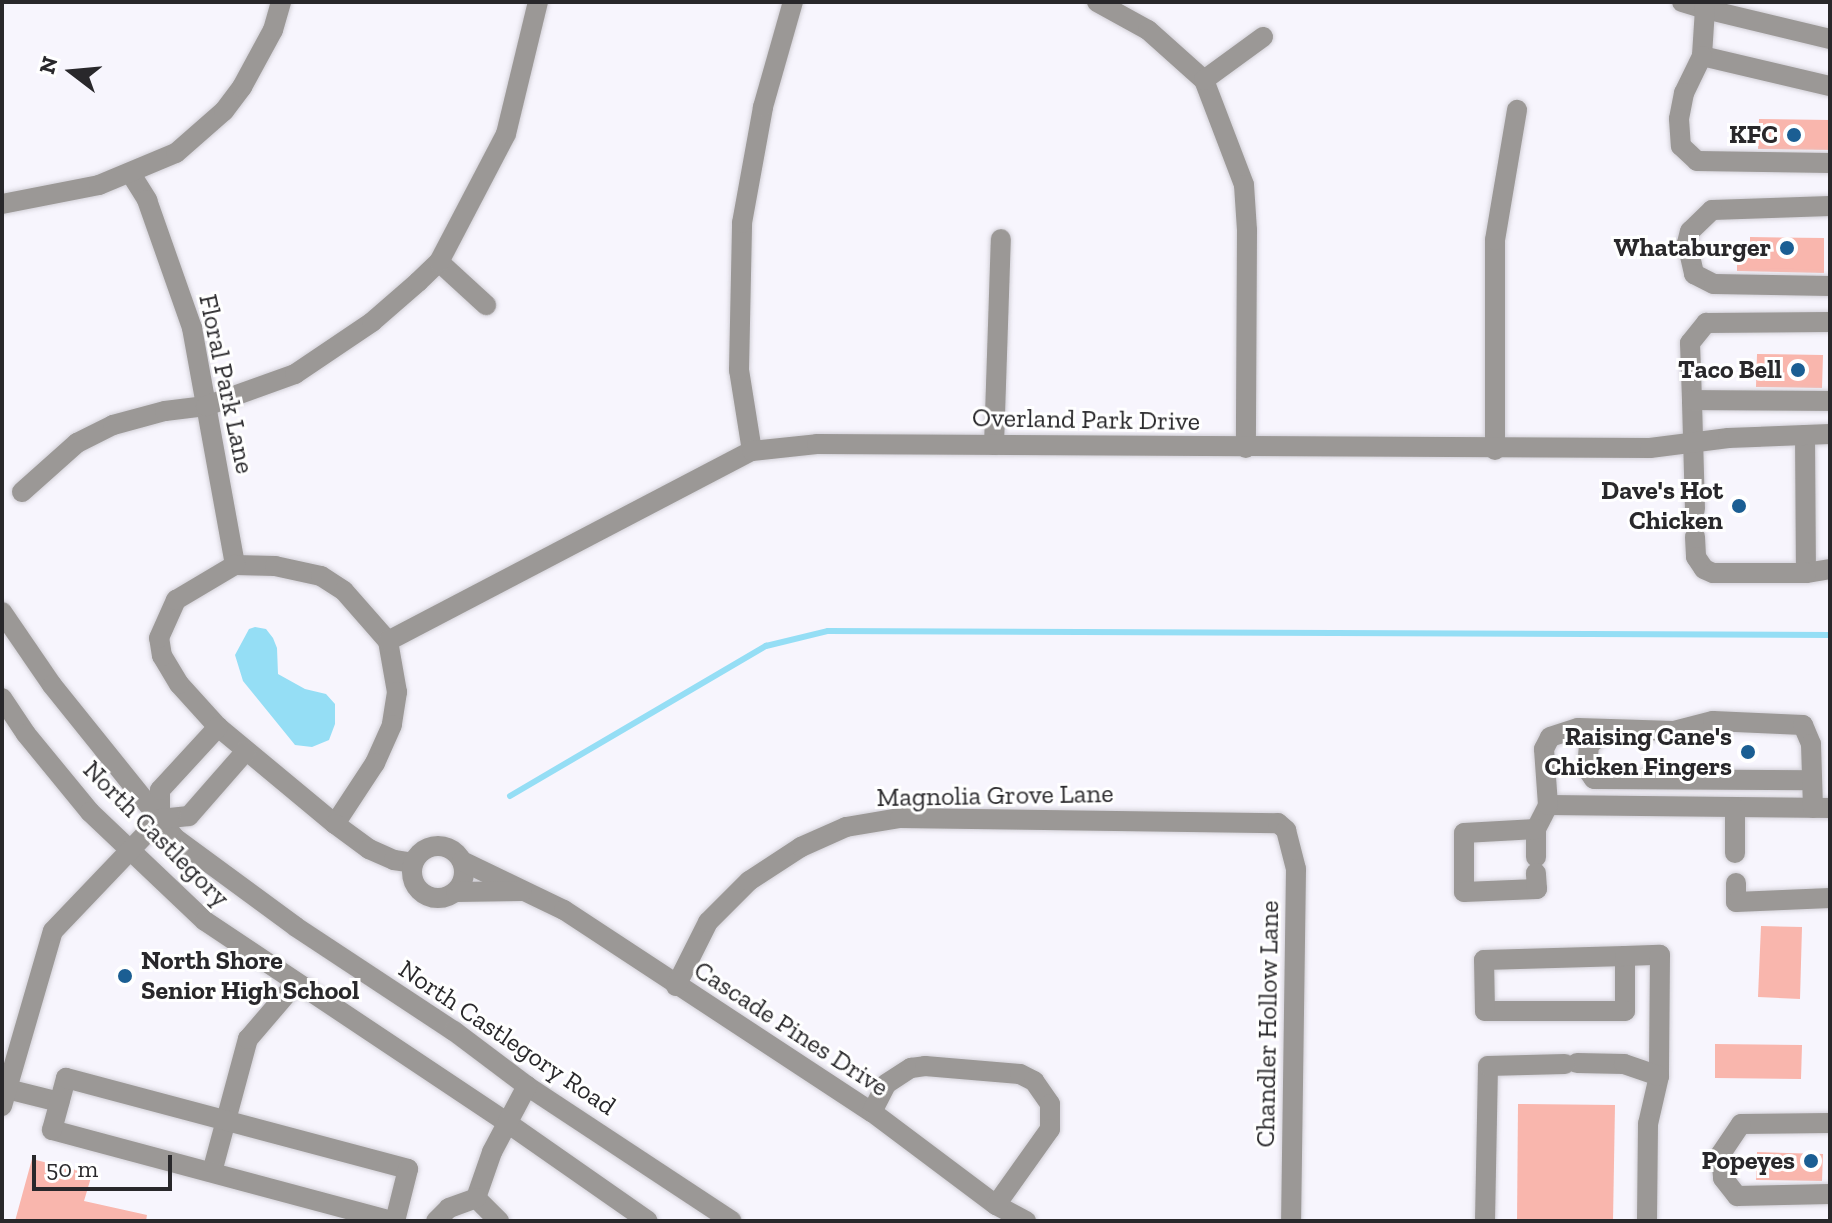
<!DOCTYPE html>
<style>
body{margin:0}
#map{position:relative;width:1832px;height:1223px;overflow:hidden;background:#f7f5fd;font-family:"Zilla Slab",serif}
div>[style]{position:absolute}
.water>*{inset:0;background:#95def5}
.stream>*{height:6px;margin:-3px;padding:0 3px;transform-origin:3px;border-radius:3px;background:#95def5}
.building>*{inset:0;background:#f9b6ad}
.roads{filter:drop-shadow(0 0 2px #d2d0d7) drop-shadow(0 0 2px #d2d0d7)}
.minor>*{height:20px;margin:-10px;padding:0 10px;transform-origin:10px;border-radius:10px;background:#9b9896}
.minor>.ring{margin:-10px;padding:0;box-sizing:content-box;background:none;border:20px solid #9b9896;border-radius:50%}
.dots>*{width:22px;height:22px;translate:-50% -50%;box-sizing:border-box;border:4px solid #fff;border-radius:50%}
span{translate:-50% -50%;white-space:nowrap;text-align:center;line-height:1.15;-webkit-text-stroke:6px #fff;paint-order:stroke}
.poi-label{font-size:26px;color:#29282b;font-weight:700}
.right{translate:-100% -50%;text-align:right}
.left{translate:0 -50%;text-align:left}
.street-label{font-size:26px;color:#29282b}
.frame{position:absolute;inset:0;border:4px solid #29282b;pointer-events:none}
.north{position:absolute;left:32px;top:32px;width:80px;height:80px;-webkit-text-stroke:6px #fff;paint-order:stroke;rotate:286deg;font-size:22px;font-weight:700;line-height:32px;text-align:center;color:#29282b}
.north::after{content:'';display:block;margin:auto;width:28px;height:36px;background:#29282b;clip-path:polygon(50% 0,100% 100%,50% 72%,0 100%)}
.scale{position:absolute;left:32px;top:1155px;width:140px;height:36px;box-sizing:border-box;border:4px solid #29282b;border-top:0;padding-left:10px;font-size:24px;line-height:28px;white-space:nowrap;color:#29282b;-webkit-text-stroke:6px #fff;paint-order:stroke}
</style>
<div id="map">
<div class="water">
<i style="clip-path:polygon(255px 627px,266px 629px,273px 638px,277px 648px,278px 674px,305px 689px,326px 694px,335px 704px,335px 724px,329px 740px,312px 747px,295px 745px,243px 681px,235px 655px,249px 629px)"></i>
</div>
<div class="stream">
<i style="left:510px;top:796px;width:297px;rotate:-30.4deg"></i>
<i style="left:766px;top:646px;width:64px;rotate:-13.6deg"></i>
<i style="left:828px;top:631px;width:1002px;rotate:0.23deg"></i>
</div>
<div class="building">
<i style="clip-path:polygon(1759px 119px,1830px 120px,1830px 150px,1758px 149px)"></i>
<i style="clip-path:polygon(1750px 237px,1824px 238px,1824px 273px,1737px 271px,1737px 258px,1750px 258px)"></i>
<i style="clip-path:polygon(1757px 354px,1823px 355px,1822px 388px,1756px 387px)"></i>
<i style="clip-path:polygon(1761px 926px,1802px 927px,1800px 999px,1758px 997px)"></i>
<i style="clip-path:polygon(1715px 1044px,1802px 1045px,1801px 1079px,1715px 1078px)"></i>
<i style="clip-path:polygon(1518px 1104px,1615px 1105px,1613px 1221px,1517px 1221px)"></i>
<i style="clip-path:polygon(1757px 1152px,1823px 1154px,1822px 1181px,1756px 1180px)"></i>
<i style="clip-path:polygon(32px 1159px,92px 1174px,84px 1201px,147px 1215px,146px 1221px,15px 1221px)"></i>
</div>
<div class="roads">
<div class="minor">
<i style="left:1097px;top:2px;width:58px;rotate:28.8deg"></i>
<i style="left:1148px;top:30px;width:75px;rotate:41.8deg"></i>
<i style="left:1204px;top:80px;width:112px;rotate:69.1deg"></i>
<i style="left:1244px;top:185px;width:45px;rotate:86.2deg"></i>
<i style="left:1247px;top:230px;width:218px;rotate:90.3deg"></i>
<i style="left:1682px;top:2px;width:24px;rotate:17deg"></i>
<i style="left:1705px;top:9px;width:7px;rotate:-98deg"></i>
<i style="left:1830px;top:39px;width:129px;rotate:-166.5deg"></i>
<i style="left:1705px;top:9px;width:47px;rotate:93.7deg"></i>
<i style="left:1702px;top:56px;width:131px;rotate:13.2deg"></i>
<i style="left:1702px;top:56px;width:41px;rotate:115.9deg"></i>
<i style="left:1684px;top:93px;width:26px;rotate:101deg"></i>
<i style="left:1679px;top:119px;width:27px;rotate:86deg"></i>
<i style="left:1681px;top:146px;width:22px;rotate:43deg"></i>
<i style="left:1697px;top:161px;width:133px;rotate:0.9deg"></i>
<i style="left:1204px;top:80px;width:73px;rotate:-36.1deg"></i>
<i style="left:131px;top:174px;width:31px;rotate:58deg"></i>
<i style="left:147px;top:200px;width:136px;rotate:70.6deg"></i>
<i style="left:192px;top:328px;width:241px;rotate:79.7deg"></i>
<i style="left:2px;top:204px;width:99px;rotate:-11.1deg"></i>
<i style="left:99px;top:185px;width:83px;rotate:-22.6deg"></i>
<i style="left:176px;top:153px;width:64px;rotate:-41.2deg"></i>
<i style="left:224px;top:111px;width:30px;rotate:-53deg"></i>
<i style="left:242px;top:87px;width:65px;rotate:-61.5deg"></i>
<i style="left:273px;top:30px;width:29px;rotate:-74deg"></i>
<i style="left:1830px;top:206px;width:118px;rotate:178.1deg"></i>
<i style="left:1712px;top:210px;width:30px;rotate:136deg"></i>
<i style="left:1690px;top:231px;width:12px;rotate:104deg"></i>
<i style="left:1687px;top:243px;width:32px;rotate:77deg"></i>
<i style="left:1694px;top:274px;width:22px;rotate:27deg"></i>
<i style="left:1714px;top:284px;width:116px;rotate:1deg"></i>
<i style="left:439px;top:262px;width:64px;rotate:42.5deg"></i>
<i style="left:1692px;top:400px;width:57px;rotate:-92deg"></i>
<i style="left:1690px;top:343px;width:26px;rotate:-51deg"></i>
<i style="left:1706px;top:323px;width:124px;rotate:-0.5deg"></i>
<i style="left:1805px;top:435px;width:138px;rotate:89.6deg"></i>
<i style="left:1806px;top:573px;width:24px;rotate:-9deg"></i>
<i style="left:994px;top:445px;width:206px;rotate:-88.1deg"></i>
<i style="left:1495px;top:450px;width:210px;rotate:-90deg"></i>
<i style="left:1495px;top:240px;width:132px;rotate:-80.4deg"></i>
<i style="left:752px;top:451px;width:82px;rotate:-99.1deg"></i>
<i style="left:739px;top:370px;width:147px;rotate:-88.8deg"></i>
<i style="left:742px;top:223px;width:118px;rotate:-79.7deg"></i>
<i style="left:763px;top:107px;width:109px;rotate:-74.1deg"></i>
<i style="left:22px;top:492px;width:74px;rotate:-41.7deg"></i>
<i style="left:77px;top:443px;width:40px;rotate:-26.6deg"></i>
<i style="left:113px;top:425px;width:54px;rotate:-15.1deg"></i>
<i style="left:165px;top:411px;width:41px;rotate:-7deg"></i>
<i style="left:206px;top:406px;width:95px;rotate:-19.8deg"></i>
<i style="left:295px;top:374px;width:93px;rotate:-34deg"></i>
<i style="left:372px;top:322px;width:61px;rotate:-41deg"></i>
<i style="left:418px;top:282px;width:29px;rotate:-44deg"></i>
<i style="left:439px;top:262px;width:144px;rotate:-62.4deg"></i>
<i style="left:506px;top:134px;width:136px;rotate:-76.4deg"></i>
<i style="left:1695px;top:509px;width:109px;rotate:-91.6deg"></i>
<i style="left:1692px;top:400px;width:138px;rotate:0.4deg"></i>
<i style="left:1695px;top:537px;width:20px;rotate:87deg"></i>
<i style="left:1696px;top:557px;width:14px;rotate:56deg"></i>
<i style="left:1704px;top:569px;width:10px;rotate:24deg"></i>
<i style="left:1713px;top:573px;width:93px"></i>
<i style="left:235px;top:565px;width:40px;rotate:1.4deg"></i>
<i style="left:275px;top:566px;width:47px;rotate:12.3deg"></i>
<i style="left:321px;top:576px;width:27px;rotate:33deg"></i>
<i style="left:344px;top:591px;width:67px;rotate:48.7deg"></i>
<i style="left:388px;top:641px;width:52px;rotate:80deg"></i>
<i style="left:397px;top:692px;width:33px;rotate:99deg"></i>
<i style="left:392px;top:725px;width:42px;rotate:114.1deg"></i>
<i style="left:375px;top:763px;width:73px;rotate:123.3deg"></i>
<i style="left:335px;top:824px;width:152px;rotate:-140.3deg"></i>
<i style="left:218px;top:727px;width:58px;rotate:-132.2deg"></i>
<i style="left:179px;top:684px;width:33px;rotate:-121deg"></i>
<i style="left:162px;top:656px;width:18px;rotate:-99deg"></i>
<i style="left:159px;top:638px;width:42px;rotate:-65.9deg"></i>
<i style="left:176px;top:600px;width:69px;rotate:-30.7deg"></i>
<i style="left:2px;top:612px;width:88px;rotate:55.6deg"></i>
<i style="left:52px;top:685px;width:196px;rotate:51.2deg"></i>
<i style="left:175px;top:838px;width:150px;rotate:36.3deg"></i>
<i style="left:296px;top:927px;width:189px;rotate:33.4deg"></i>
<i style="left:454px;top:1031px;width:91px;rotate:37deg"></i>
<i style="left:527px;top:1086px;width:245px;rotate:33.4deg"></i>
<i style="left:388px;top:641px;width:411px;rotate:-27.6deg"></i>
<i style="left:752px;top:451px;width:65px;rotate:-6.1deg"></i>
<i style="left:817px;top:444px;width:833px;rotate:0.28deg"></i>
<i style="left:1650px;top:448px;width:79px;rotate:-7.3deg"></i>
<i style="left:1728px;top:438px;width:102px;rotate:-2.2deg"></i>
<i style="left:2px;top:698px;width:43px;rotate:56.3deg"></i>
<i style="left:26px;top:734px;width:101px;rotate:50.6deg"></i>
<i style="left:90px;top:812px;width:158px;rotate:43.5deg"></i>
<i style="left:205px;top:921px;width:366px;rotate:33.7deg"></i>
<i style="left:509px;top:1124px;width:169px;rotate:34.9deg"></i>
<i style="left:1608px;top:729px;width:25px;rotate:140deg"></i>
<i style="left:1589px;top:745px;width:24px;rotate:95deg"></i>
<i style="left:1587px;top:769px;width:12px;rotate:55deg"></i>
<i style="left:1594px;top:779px;width:218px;rotate:0.3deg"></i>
<i style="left:1548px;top:805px;width:282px;rotate:0.6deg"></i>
<i style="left:160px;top:819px;width:29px;rotate:-90deg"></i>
<i style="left:160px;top:790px;width:86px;rotate:-47.4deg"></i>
<i style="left:335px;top:824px;width:42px;rotate:36.3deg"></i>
<i style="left:369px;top:849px;width:27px;rotate:24deg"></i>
<i style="left:394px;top:860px;width:19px;rotate:9deg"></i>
<i style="left:1536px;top:829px;width:27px;rotate:-63deg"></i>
<i style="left:1548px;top:805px;width:56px;rotate:-94.1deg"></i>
<i style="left:1544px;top:749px;width:13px;rotate:-63deg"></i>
<i style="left:1550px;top:737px;width:29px;rotate:-18deg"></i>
<i style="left:1578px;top:728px;width:96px;rotate:1.8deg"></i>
<i style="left:1674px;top:731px;width:40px;rotate:-14.4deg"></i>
<i style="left:1713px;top:721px;width:90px;rotate:2.5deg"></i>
<i style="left:1803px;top:725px;width:21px;rotate:67deg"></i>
<i style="left:1811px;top:744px;width:64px;rotate:88.2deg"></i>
<i class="ring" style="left:412px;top:846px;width:32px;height:32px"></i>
<i style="left:1735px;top:853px;width:45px;rotate:-90deg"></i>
<i style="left:1536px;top:857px;width:28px;rotate:-90deg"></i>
<i style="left:1536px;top:829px;width:72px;rotate:176.8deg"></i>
<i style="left:1464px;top:833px;width:59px;rotate:90deg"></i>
<i style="left:1464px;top:892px;width:73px;rotate:-2.4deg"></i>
<i style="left:1537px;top:889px;width:16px;rotate:-94deg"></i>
<i style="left:462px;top:861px;width:113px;rotate:25.7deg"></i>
<i style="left:564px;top:910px;width:368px;rotate:33.3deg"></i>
<i style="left:872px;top:1112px;width:155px;rotate:36.9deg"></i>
<i style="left:996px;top:1205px;width:34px;rotate:28deg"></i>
<i style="left:1736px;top:883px;width:19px;rotate:90deg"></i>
<i style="left:1736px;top:902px;width:94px;rotate:-2.4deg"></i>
<i style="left:456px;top:892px;width:66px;rotate:-0.9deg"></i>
<i style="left:1625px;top:956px;width:55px;rotate:90deg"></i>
<i style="left:1625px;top:1011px;width:140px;rotate:180deg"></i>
<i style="left:1485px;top:1011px;width:51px;rotate:-91.1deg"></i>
<i style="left:1484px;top:960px;width:141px;rotate:-1.6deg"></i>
<i style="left:1625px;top:956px;width:35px;rotate:-2deg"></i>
<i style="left:1660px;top:955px;width:121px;rotate:90.5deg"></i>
<i style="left:1659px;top:1076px;width:49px;rotate:102.9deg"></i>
<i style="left:1648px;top:1124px;width:97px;rotate:90.6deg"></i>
<i style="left:676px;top:986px;width:72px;rotate:-63.4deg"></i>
<i style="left:708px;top:922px;width:58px;rotate:-45deg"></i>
<i style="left:749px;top:881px;width:62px;rotate:-33.2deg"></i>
<i style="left:801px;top:847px;width:49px;rotate:-24deg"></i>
<i style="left:846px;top:827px;width:55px;rotate:-9.5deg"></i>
<i style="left:900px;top:818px;width:378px;rotate:0.8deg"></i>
<i style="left:1278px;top:823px;width:11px;rotate:41deg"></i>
<i style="left:1286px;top:830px;width:40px;rotate:75.6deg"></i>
<i style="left:1296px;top:869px;width:352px;rotate:90.8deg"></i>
<i style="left:1577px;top:1063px;width:47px;rotate:1.2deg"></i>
<i style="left:1624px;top:1064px;width:37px;rotate:19deg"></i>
<i style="left:7px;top:1089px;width:54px;rotate:14deg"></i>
<i style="left:2px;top:1106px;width:182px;rotate:-73.8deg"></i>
<i style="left:53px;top:931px;width:155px;rotate:-46.3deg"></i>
<i style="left:160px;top:819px;width:29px;rotate:-6deg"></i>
<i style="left:189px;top:816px;width:86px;rotate:-48.8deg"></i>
<i style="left:872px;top:1112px;width:31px;rotate:-63deg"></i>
<i style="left:886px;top:1084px;width:30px;rotate:-33deg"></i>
<i style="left:911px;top:1068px;width:14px;rotate:-8deg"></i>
<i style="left:925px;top:1066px;width:95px;rotate:4.8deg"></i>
<i style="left:1020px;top:1074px;width:16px;rotate:27deg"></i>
<i style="left:1034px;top:1081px;width:28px;rotate:55deg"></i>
<i style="left:1050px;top:1104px;width:25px;rotate:90deg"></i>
<i style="left:1050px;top:1129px;width:93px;rotate:125.4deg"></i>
<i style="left:1830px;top:1123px;width:89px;rotate:179.4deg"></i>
<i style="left:1741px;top:1124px;width:36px;rotate:124deg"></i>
<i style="left:1721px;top:1154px;width:24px;rotate:85deg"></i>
<i style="left:1723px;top:1178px;width:23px;rotate:52deg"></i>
<i style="left:1737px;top:1196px;width:93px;rotate:-1.2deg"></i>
<i style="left:212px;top:1172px;width:138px;rotate:-74.9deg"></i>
<i style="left:248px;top:1039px;width:74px;rotate:-49.4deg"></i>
<i style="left:476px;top:1198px;width:49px;rotate:-70.8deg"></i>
<i style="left:492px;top:1152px;width:75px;rotate:-62.1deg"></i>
<i style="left:476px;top:1198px;width:33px;rotate:45deg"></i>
<i style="left:392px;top:1221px;width:352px;rotate:-165deg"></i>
<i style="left:52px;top:1130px;width:54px;rotate:-74.9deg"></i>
<i style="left:66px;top:1078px;width:354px;rotate:14.9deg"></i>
<i style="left:408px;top:1169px;width:54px;rotate:104deg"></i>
<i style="left:436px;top:1221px;width:18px;rotate:-45deg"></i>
<i style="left:449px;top:1208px;width:29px;rotate:-20deg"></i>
<i style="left:1485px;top:1221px;width:155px;rotate:-88.9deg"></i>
<i style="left:1488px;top:1066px;width:77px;rotate:-1.5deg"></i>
</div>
</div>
<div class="dots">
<i style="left:1794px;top:135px;background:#1b5e93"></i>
<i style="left:1787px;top:248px;background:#1b5e93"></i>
<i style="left:1798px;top:370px;background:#1b5e93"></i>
<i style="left:1739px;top:506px;background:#1b5e93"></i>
<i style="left:1748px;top:752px;background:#1b5e93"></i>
<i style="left:125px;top:976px;background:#1b5e93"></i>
<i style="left:1811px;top:1161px;background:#1b5e93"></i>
</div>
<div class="poi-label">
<span class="right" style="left:1778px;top:135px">KFC</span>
<span class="right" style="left:1771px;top:248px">Whataburger</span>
<span class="right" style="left:1782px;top:370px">Taco Bell</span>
<span class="right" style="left:1723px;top:506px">Dave's Hot<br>Chicken</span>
<span class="right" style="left:1732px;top:752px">Raising Cane's<br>Chicken Fingers</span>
<span class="left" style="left:141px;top:976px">North Shore<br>Senior High School</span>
<span class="right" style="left:1795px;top:1161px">Popeyes</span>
</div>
<div class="street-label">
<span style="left:226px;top:384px;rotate:78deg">Floral Park Lane</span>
<span style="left:1086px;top:420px;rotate:1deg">Overland Park Drive</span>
<span style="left:995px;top:796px;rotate:-1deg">Magnolia Grove Lane</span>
<span style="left:156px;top:834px;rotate:45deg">North Castlegory</span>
<span style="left:1268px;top:1024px;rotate:-89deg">Chandler Hollow Lane</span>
<span style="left:791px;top:1029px;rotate:33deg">Cascade Pines Drive</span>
<span style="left:507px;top:1038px;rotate:34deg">North Castlegory Road</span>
</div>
<div class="frame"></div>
<div class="north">N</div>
<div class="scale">50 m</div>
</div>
